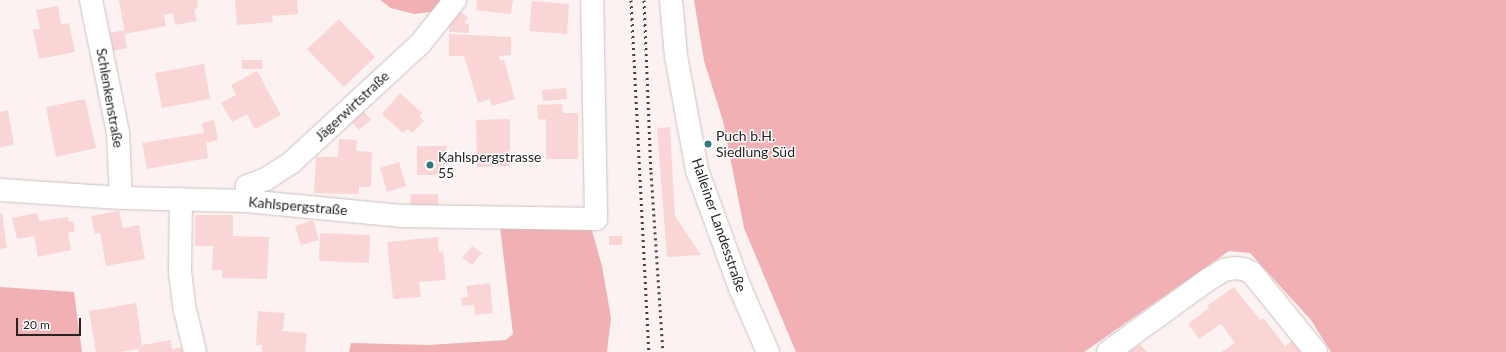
<!DOCTYPE html>
<meta charset="utf-8">
<style>
body{margin:0}
#map{position:relative;width:1506px;height:352px;overflow:hidden;background:#fcf2f2;font-family:Lato,sans-serif}
div>[style]{position:absolute}
.green>*{inset:0;background:#f1b0b4}
.building>*{inset:0;background:#f9d5d6}
.roads{filter:drop-shadow(0 0 1px #cdc2c2) drop-shadow(0 0 1px #cdc2c2)}
.minor>*{height:22px;margin:-11px;padding:0 11px;transform-origin:11px;border-radius:11px;background:#fff}
.secondary>*{height:22px;margin:-11px;padding:0 11px;transform-origin:11px;border-radius:11px;background:#fff}
.rail>*{height:3px;margin-top:-1.5px;transform-origin:0;background:repeating-linear-gradient(90deg,#474242 0 2px,transparent 0 6px)}
.dots>*{width:11px;height:11px;translate:-50% -50%;box-sizing:border-box;border:2px solid #fff;border-radius:50%}
span{translate:-50% -50%;white-space:nowrap;text-align:center;line-height:1.15;-webkit-text-stroke:3px #fff;paint-order:stroke}
.street-label{font-size:14px;color:#272323}
.poi-label{font-size:14px;color:#272323}
.left{translate:0 -50%;text-align:left}
.scale{position:absolute;left:16px;top:318px;width:65px;height:18px;box-sizing:border-box;border:2px solid #272323;border-top:0;padding-left:5px;font-size:12px;line-height:14px;white-space:nowrap;color:#272323;-webkit-text-stroke:3px #fff;paint-order:stroke}
</style>
<div id="map">
<div class="green">
<i style="clip-path:polygon(380px 0,445px 0,431px 12px,414px 14px,391px 8px)"></i>
<i style="clip-path:polygon(694px 0,1506px 0,1506px 352px,1331px 352px,1311px 320px,1250px 253px,1229px 251px,1084px 352px,796px 352px,744px 228px,723px 121px,704px 61px)"></i>
<i style="clip-path:polygon(500px 227px,591px 227px,602px 266px,611px 318px,607px 352px,349px 352px,351px 343px,429px 345px,506px 340px,513px 334px)"></i>
<i style="clip-path:polygon(0 287px,74px 292px,82px 352px,0 352px)"></i>
</div>
<div class="building">
<i style="clip-path:polygon(119px 0,197px 0,198px 8px,194px 9px,197px 21px,175px 25px,173px 13px,164px 15px,166px 26px,125px 34px)"></i>
<i style="clip-path:polygon(235px 0,297px 0,298px 14px,272px 16px,273px 22px,237px 25px)"></i>
<i style="clip-path:polygon(477px 0,513px 0,511px 14px,476px 10px)"></i>
<i style="clip-path:polygon(532px 1px,569px 4px,567px 34px,529px 31px)"></i>
<i style="clip-path:polygon(58px 6px,61px 24px,69px 23px,75px 52px,39px 59px,33px 30px,40px 29px,36px 10px)"></i>
<i style="clip-path:polygon(458px 10px,468px 17px,464px 23px,469px 24px,469px 33px,449px 32px,449px 23px)"></i>
<i style="clip-path:polygon(339px 19px,375px 57px,344px 87px,307px 49px)"></i>
<i style="clip-path:polygon(124px 30px,127px 48px,113px 51px,110px 33px)"></i>
<i style="clip-path:polygon(449px 34px,511px 37px,511px 55px,499px 56px,500px 61px,504px 60px,515px 99px,492px 106px,490px 99px,478px 103px,464px 56px,449px 56px)"></i>
<i style="clip-path:polygon(242px 60px,262px 60px,262px 69px,242px 69px)"></i>
<i style="clip-path:polygon(204px 64px,210px 99px,162px 108px,155px 73px)"></i>
<i style="clip-path:polygon(257px 71px,281px 115px,255px 129px,247px 114px,232px 122px,221px 103px,236px 95px,231px 85px)"></i>
<i style="clip-path:polygon(566px 88px,567px 99px,543px 101px,542px 90px)"></i>
<i style="clip-path:polygon(400px 93px,422px 113px,419px 116px,424px 121px,412px 133px,407px 129px,403px 133px,382px 114px)"></i>
<i style="clip-path:polygon(85px 99px,96px 148px,56px 157px,46px 107px)"></i>
<i style="clip-path:polygon(562px 104px,563px 113px,578px 113px,578px 159px,546px 159px,546px 119px,538px 120px,537px 105px)"></i>
<i style="clip-path:polygon(362px 109px,371px 120px,359px 130px,350px 120px)"></i>
<i style="clip-path:polygon(8px 110px,14px 145px,0 147px,0 112px)"></i>
<i style="clip-path:polygon(510px 119px,510px 166px,477px 167px,476px 120px)"></i>
<i style="clip-path:polygon(214px 120px,218px 140px,206px 143px,208px 158px,147px 169px,142px 143px,204px 133px,202px 123px)"></i>
<i style="clip-path:polygon(670px 127px,675px 216px,701px 255px,667px 257px,657px 128px)"></i>
<i style="clip-path:polygon(339px 139px,357px 140px,356px 151px,372px 152px,371px 187px,359px 187px,359px 194px,314px 193px,316px 157px,338px 157px)"></i>
<i style="clip-path:polygon(417px 146px,447px 146px,447px 160px,444px 160px,444px 175px,417px 175px)"></i>
<i style="clip-path:polygon(399px 162px,406px 186px,387px 192px,380px 168px)"></i>
<i style="clip-path:polygon(411px 194px,438px 194px,438px 208px,410px 208px)"></i>
<i style="clip-path:polygon(119px 211px,123px 228px,139px 225px,145px 259px,106px 266px,100px 233px,95px 234px,91px 216px)"></i>
<i style="clip-path:polygon(2px 213px,7px 248px,0 249px,0 214px)"></i>
<i style="clip-path:polygon(37px 213px,39px 221px,68px 217px,69px 222px,73px 221px,75px 231px,68px 233px,71px 250px,38px 257px,34px 236px,17px 239px,12px 218px)"></i>
<i style="clip-path:polygon(195px 215px,233px 215px,233px 236px,269px 237px,267px 279px,222px 278px,222px 270px,212px 270px,213px 246px,195px 246px)"></i>
<i style="clip-path:polygon(313px 220px,319px 240px,301px 245px,295px 226px)"></i>
<i style="clip-path:polygon(320px 233px,370px 235px,369px 263px,319px 261px)"></i>
<i style="clip-path:polygon(609px 236px,622px 236px,622px 245px,609px 245px)"></i>
<i style="clip-path:polygon(438px 237px,439px 252px,443px 251px,446px 280px,419px 282px,421px 297px,393px 299px,387px 242px)"></i>
<i style="clip-path:polygon(472px 246px,482px 253px,472px 265px,462px 258px)"></i>
<i style="clip-path:polygon(490px 283px,493px 313px,475px 315px,474px 305px,462px 306px,461px 298px,468px 297px,466px 286px)"></i>
<i style="clip-path:polygon(1234px 287px,1260px 320px,1263px 318px,1285px 346px,1292px 341px,1300px 352px,1221px 352px,1235px 343px,1221px 324px,1199px 339px,1188px 324px,1209px 308px,1207px 306px)"></i>
<i style="clip-path:polygon(136px 303px,142px 345px,171px 340px,172px 349px,190px 346px,191px 352px,139px 352px,138px 349px,121px 352px,96px 352px,89px 311px)"></i>
<i style="clip-path:polygon(258px 311px,285px 313px,283px 331px,307px 333px,305px 352px,262px 352px,262px 345px,256px 345px)"></i>
<i style="clip-path:polygon(1140px 344px,1147px 352px,1128px 352px)"></i>
</div>
<div class="roads">
<div class="minor">
<i style="left:91px;top:0;width:136px;rotate:78.5deg"></i>
<i style="left:118px;top:133px;width:65px;rotate:87.4deg"></i>
<i style="left:0;top:190px;width:121px;rotate:3.8deg"></i>
<i style="left:121px;top:198px;width:125px;rotate:1.4deg"></i>
<i style="left:246px;top:201px;width:158px;rotate:5.5deg"></i>
<i style="left:403px;top:216px;width:193px;rotate:0.9deg"></i>
<i style="left:596px;top:219px;width:219px;rotate:-91deg"></i>
<i style="left:181px;top:199px;width:73px;rotate:90.8deg"></i>
<i style="left:180px;top:272px;width:38px;rotate:83deg"></i>
<i style="left:185px;top:310px;width:43px;rotate:76.6deg"></i>
<i style="left:246px;top:201px;width:15px;rotate:-86deg"></i>
<i style="left:247px;top:186px;width:20px;rotate:-20deg"></i>
<i style="left:266px;top:179px;width:31px;rotate:-33deg"></i>
<i style="left:292px;top:162px;width:174px;rotate:-42.7deg"></i>
<i style="left:420px;top:44px;width:56px;rotate:-51.5deg"></i>
<i style="left:1108px;top:352px;width:121px;rotate:-35.9deg"></i>
<i style="left:1206px;top:281px;width:21px;rotate:-31deg"></i>
<i style="left:1224px;top:270px;width:10px;rotate:-11deg"></i>
<i style="left:1234px;top:268px;width:9px;rotate:6deg"></i>
<i style="left:1243px;top:269px;width:10px;rotate:24deg"></i>
<i style="left:1252px;top:273px;width:102px;rotate:51deg"></i>
</div>
<div class="secondary">
<i style="left:671px;top:0;width:56px;rotate:84.9deg"></i>
<i style="left:676px;top:56px;width:116px;rotate:79.6deg"></i>
<i style="left:697px;top:170px;width:126px;rotate:70deg"></i>
<i style="left:740px;top:288px;width:70px;rotate:66.4deg"></i>
</div>
</div>
<div class="rail">
<i style="left:631px;top:0;width:352px;rotate:87.1deg"></i>
<i style="left:644px;top:0;width:172px;rotate:87.7deg"></i>
<i style="left:651px;top:172px;width:180px;rotate:86.2deg"></i>
</div>
<div class="dots">
<i style="left:708px;top:144px;background:#327a82"></i>
<i style="left:430px;top:165px;background:#327a82"></i>
</div>
<div class="street-label">
<span style="left:110px;top:98px;rotate:80deg">Schlenkenstraße</span>
<span style="left:352px;top:106px;rotate:-43deg">Jägerwirtstraße</span>
<span style="left:298px;top:206px;rotate:5deg">Kahlspergstraße</span>
<span style="left:719px;top:225px;rotate:71deg">Halleiner Landesstraße</span>
</div>
<div class="poi-label">
<span class="left" style="left:716px;top:144px">Puch b.H.<br>Siedlung Süd</span>
<span class="left" style="left:438px;top:165px">Kahlspergstrasse<br>55</span>
</div>
<div class="scale">20 m</div>
</div>
